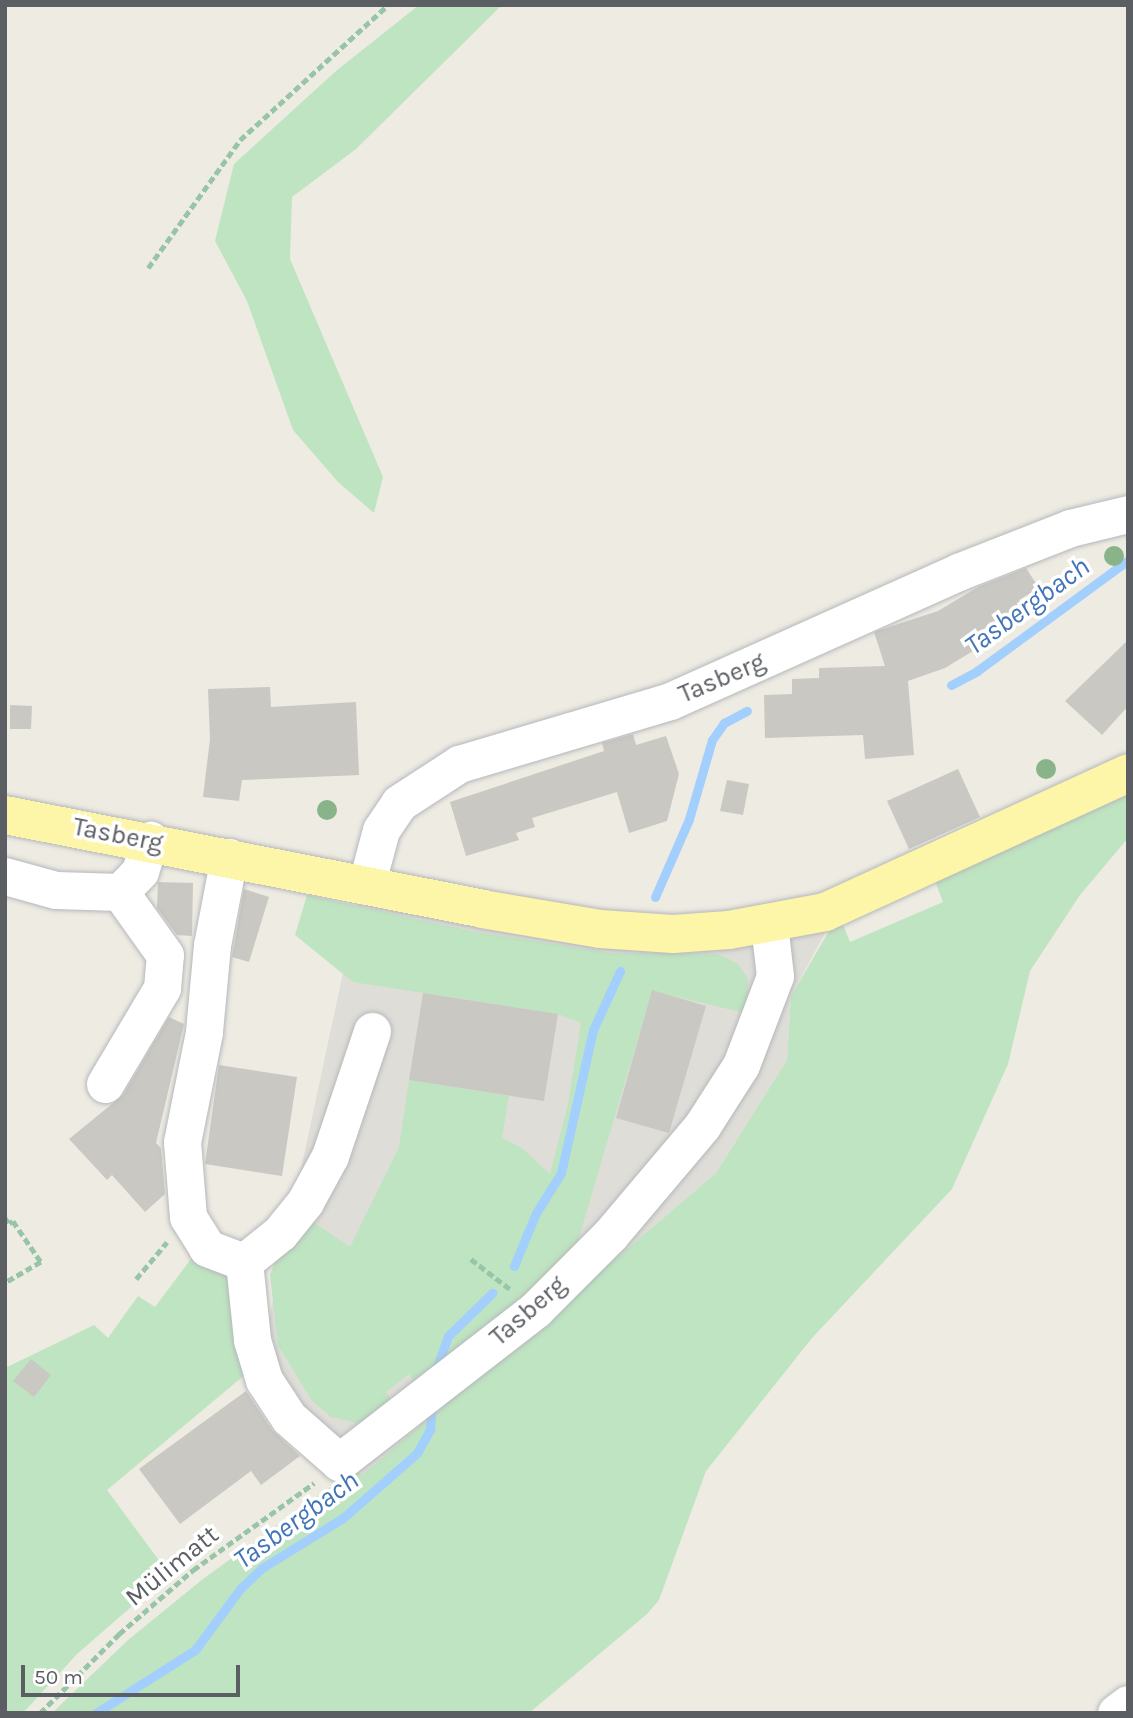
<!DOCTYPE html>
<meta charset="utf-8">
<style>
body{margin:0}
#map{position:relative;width:1133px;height:1718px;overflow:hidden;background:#edebe2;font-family:Karla,sans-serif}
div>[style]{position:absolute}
.industrial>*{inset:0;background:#dfddd7}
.green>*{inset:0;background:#bfe4c1}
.stream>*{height:9px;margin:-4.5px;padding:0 4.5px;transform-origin:4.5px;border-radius:4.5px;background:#a2cffd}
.building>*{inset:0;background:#cac8c2}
.path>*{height:4.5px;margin-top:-2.25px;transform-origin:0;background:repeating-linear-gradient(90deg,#98c5a8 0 7px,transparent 0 10.5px)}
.roads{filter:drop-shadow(0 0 2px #b5b8bc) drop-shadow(0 0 2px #b5b8bc)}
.minor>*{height:37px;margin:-18.5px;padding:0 18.5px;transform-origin:18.5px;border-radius:18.5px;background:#fff}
.major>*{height:38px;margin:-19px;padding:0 19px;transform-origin:19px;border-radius:19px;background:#fdf5a7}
.trees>*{width:20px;height:20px;margin:-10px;border-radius:50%;background:#89b389}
span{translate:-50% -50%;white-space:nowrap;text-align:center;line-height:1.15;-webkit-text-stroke:7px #fff;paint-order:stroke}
.street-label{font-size:26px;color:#5b5e63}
.water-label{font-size:28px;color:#4274b7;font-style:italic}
.frame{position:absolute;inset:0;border:7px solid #5b5e63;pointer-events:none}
.scale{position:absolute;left:21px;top:1665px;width:219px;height:32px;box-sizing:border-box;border:4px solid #5b5e63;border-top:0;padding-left:9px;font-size:21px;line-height:24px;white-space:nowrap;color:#5b5e63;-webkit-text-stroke:5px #fff;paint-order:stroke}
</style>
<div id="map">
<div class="industrial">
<i style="clip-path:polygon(359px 898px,601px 921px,817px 907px,824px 935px,791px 996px,787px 1060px,716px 1173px,362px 1475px,257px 1375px)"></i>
</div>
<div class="green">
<i style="clip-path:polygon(419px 5px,502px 5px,356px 149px,292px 197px,290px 259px,383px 477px,374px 513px,338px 482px,293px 430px,247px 301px,215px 241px,234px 164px,336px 71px)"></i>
<i style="clip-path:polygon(1128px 791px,1128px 838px,1080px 895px,1030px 971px,1008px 1064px,952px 1189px,812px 1338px,706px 1471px,659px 1600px,647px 1614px,529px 1713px,52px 1713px,128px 1640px,203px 1579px,355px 1469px,362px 1475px,716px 1173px,787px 1060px,791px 996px,832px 926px,842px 922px,850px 942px,943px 902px,935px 881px)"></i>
<i style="clip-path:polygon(307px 895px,471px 931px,611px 953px,718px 954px,738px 964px,747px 977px,749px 1001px,745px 1013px,652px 991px,577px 1244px,550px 1269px,552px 1276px,418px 1386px,409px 1374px,386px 1392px,393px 1402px,376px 1419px,358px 1423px,331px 1417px,312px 1401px,278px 1345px,270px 1275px,282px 1241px,303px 1215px,350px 1247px,399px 1147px,409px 1080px,509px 1096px,502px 1138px,522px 1148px,550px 1174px,568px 1104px,581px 1023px,558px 1014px,353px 982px,295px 935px)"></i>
<i style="clip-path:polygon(197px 1251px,226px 1266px,253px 1368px,107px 1490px,169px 1574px,77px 1654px,23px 1713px,5px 1713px,5px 1368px,94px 1325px,108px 1338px,138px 1296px,155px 1307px)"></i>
</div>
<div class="stream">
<i style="left:951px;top:685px;width:30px;rotate:-28deg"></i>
<i style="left:977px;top:671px;width:187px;rotate:-36.3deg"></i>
<i style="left:655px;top:897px;width:85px;rotate:-66.4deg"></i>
<i style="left:689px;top:819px;width:82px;rotate:-73.8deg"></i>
<i style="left:712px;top:740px;width:21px;rotate:-55deg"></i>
<i style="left:724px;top:723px;width:26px;rotate:-28deg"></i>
<i style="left:514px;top:1266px;width:57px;rotate:-67.5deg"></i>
<i style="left:536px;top:1213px;width:47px;rotate:-58deg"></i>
<i style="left:561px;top:1173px;width:147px;rotate:-77.4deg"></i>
<i style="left:593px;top:1030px;width:65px;rotate:-65.4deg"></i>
<i style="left:435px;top:1372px;width:38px;rotate:-70deg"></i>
<i style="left:448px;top:1336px;width:62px;rotate:-44.3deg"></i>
<i style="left:96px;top:1713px;width:117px;rotate:-32.5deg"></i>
<i style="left:195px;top:1650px;width:76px;rotate:-53.6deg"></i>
<i style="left:240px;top:1589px;width:30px;rotate:-44deg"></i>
<i style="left:262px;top:1568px;width:95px;rotate:-31.7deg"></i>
<i style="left:343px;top:1518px;width:98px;rotate:-41.3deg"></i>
<i style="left:417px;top:1453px;width:26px;rotate:-61deg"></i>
<i style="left:430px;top:1430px;width:27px;rotate:-86deg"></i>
</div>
<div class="building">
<i style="clip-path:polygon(1026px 568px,1039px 588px,1019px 600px,1022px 605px,966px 640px,973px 651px,945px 668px,908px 681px,914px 755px,865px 759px,863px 735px,765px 738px,764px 695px,792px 694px,792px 679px,819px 678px,819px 668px,885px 666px,874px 632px,938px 611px,978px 587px)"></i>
<i style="clip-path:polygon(1128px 640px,1128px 706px,1102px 735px,1065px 701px)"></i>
<i style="clip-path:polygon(270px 687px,271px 707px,356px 702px,359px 775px,242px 780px,239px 801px,203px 797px,210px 739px,208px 689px)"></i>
<i style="clip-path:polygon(10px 705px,32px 706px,31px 729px,10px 729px)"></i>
<i style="clip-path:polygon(633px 734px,636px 745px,666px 736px,679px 774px,667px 821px,629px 833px,617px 792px,532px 818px,535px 827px,516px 833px,519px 840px,466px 856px,450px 802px,604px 751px,602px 743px)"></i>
<i style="clip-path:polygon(958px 769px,980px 817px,909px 849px,887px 801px)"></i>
<i style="clip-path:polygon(727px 780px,749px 784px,743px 815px,720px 811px)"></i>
<i style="clip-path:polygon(158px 882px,193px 883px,192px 936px,177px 935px,157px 908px)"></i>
<i style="clip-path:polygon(244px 889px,269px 897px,249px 962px,232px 957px)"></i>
<i style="clip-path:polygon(652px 990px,706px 1006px,669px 1133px,616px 1118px)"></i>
<i style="clip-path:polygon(423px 993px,558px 1014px,544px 1101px,409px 1080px)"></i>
<i style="clip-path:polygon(169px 1017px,184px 1024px,156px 1143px,161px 1148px,165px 1194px,145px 1212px,112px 1175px,107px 1180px,69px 1139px,123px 1095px)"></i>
<i style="clip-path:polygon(219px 1065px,297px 1077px,282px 1176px,205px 1164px)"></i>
<i style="clip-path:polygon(31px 1359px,51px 1375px,34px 1397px,13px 1381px)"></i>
<i style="clip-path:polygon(246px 1391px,272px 1430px,300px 1456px,261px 1485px,251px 1471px,180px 1524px,139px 1469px)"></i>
</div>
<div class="path">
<i style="left:148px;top:268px;width:158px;rotate:-54.3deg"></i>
<i style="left:240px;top:140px;width:200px;rotate:-42.4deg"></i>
<i style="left:5px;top:1218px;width:6px;rotate:51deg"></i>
<i style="left:9px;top:1223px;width:4px;rotate:-27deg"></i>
<i style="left:13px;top:1221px;width:50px;rotate:55.7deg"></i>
<i style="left:41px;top:1262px;width:42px;rotate:149.7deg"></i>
<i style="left:471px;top:1259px;width:49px;rotate:37.6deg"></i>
<i style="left:136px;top:1279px;width:48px;rotate:-50deg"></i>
<i style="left:40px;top:1713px;width:112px;rotate:-45deg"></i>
<i style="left:119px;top:1634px;width:98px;rotate:-40.9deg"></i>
<i style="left:193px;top:1570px;width:149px;rotate:-35.7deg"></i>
</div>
<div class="roads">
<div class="minor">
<i style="left:229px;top:857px;width:90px;rotate:100.9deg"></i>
<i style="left:212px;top:945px;width:87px;rotate:95.3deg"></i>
<i style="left:204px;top:1032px;width:112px;rotate:101.3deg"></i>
<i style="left:182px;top:1142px;width:75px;rotate:85.4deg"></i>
<i style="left:188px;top:1217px;width:36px;rotate:58deg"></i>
<i style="left:207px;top:1248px;width:40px;rotate:21deg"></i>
<i style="left:244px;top:1262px;width:46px;rotate:-38.9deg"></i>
<i style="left:280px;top:1233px;width:40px;rotate:-51deg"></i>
<i style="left:305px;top:1202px;width:52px;rotate:-61.5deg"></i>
<i style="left:330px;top:1156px;width:132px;rotate:-71.4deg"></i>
<i style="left:5px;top:876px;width:53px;rotate:15.4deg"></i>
<i style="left:56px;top:890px;width:64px;rotate:1.8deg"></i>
<i style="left:120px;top:892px;width:29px;rotate:-46deg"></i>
<i style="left:140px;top:871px;width:33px;rotate:-72deg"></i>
<i style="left:366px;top:886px;width:58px;rotate:-75deg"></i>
<i style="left:381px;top:830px;width:32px;rotate:-56deg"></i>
<i style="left:399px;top:803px;width:72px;rotate:-33deg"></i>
<i style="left:459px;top:764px;width:220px;rotate:-16.6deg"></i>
<i style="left:670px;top:701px;width:316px;rotate:-24.1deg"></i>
<i style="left:958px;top:572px;width:120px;rotate:-21.4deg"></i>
<i style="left:1070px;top:528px;width:60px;rotate:-13.6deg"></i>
<i style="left:105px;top:1084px;width:112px;rotate:-59.3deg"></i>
<i style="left:162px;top:988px;width:33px;rotate:-85deg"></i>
<i style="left:165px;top:955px;width:77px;rotate:-125.5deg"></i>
<i style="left:244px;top:1262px;width:78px;rotate:84.1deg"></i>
<i style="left:252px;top:1340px;width:42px;rotate:73.3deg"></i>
<i style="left:264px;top:1380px;width:45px;rotate:56.7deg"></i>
<i style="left:289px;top:1418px;width:67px;rotate:41.3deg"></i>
<i style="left:339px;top:1462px;width:249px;rotate:-37.8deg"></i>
<i style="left:536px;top:1309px;width:105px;rotate:-45deg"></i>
<i style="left:610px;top:1235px;width:143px;rotate:-49.8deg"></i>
<i style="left:702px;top:1126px;width:72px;rotate:-57.4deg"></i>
<i style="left:741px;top:1065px;width:95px;rotate:-69.1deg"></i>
<i style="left:775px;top:976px;width:52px;rotate:-96.6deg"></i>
<i style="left:1116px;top:1713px;width:15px;rotate:-37deg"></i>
</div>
<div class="major">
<i style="left:5px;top:815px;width:486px;rotate:11.1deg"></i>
<i style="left:482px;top:909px;width:120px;rotate:9.6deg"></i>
<i style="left:600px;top:929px;width:73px;rotate:3.9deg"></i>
<i style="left:673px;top:934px;width:56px;rotate:-4.1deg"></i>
<i style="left:729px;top:930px;width:98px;rotate:-10.6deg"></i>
<i style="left:825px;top:912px;width:333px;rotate:-24.6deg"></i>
</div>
</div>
<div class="trees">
<i style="left:1114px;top:556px"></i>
<i style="left:1046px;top:769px"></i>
<i style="left:327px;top:810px"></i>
</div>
<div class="street-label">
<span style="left:722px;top:678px;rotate:-23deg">Tasberg</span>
<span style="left:118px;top:835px;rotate:11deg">Tasberg</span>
<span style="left:528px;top:1311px;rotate:-41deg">Tasberg</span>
<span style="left:172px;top:1566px;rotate:-39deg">Mülimatt</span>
</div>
<div class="water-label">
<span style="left:1027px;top:606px;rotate:-36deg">Tasbergbach</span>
<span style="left:296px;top:1520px;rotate:-36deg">Tasbergbach</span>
</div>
<div class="frame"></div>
<div class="scale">50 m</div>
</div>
